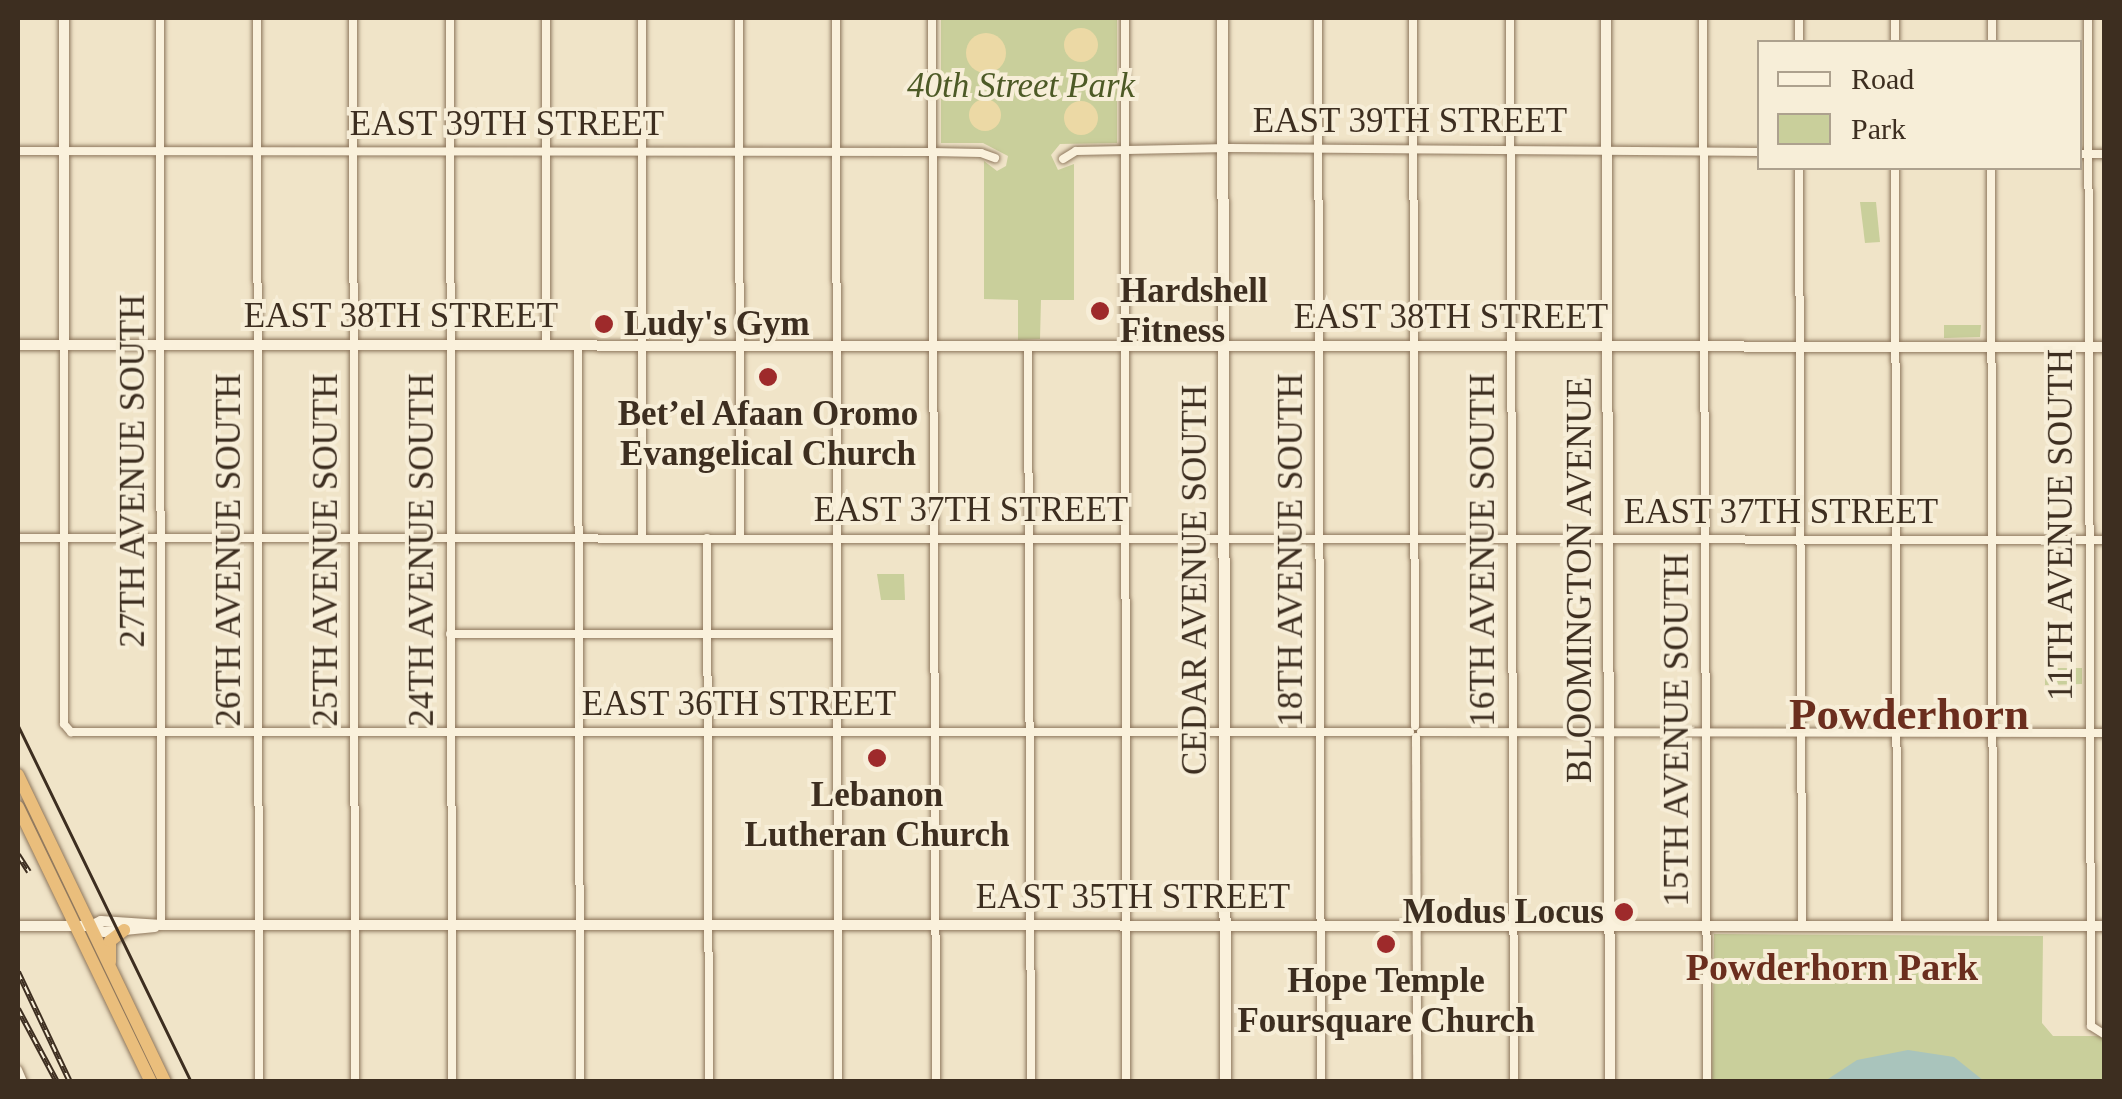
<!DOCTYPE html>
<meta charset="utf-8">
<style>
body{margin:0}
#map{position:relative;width:2122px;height:1099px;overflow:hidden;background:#f0e4c8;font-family:Georgia,serif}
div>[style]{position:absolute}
.green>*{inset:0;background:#c9cf9b}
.sand>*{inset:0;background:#ecd9a5}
.round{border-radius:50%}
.water>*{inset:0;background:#a9c4bc}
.roads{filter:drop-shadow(0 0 2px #8d765c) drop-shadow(0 0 2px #8d765c)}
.minor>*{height:8px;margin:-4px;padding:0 4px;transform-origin:4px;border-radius:4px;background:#faf1dc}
.tertiary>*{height:10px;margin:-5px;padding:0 5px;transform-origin:5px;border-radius:5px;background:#faf1dc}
.secondary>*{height:11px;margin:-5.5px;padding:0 5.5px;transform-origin:5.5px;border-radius:5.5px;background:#faf1dc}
.trunk>*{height:12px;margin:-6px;padding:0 6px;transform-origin:6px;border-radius:6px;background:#eabe7c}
.tram>*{height:2.5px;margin:-1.25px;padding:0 1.25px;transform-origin:1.25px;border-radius:1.25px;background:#3d2e20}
.rail>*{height:6px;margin-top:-3px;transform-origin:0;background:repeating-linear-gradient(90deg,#f7eed8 0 8px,#3d2e20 0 16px);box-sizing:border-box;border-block:2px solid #3d2e20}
.dots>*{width:28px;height:28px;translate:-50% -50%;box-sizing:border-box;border:5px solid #f7eed8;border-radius:50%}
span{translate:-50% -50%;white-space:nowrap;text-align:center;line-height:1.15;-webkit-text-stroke:8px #f7eed8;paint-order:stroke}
.park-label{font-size:35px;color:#4d5a26;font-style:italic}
.street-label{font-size:35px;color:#3d2e20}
.poi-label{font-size:35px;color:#3d2e20;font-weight:700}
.left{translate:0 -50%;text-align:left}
.right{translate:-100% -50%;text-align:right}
.neighbourhood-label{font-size:38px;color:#6b2e1e;font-weight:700}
.district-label{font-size:45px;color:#6b2e1e;font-weight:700}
.frame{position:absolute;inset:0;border:20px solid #3d2e20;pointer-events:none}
.legend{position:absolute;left:1757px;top:40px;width:325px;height:130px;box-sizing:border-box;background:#f7eed8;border:2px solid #ada18e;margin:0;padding:12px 18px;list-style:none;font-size:30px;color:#3d2e20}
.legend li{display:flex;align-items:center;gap:20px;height:50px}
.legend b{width:50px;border:2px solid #ada18e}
</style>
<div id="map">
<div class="green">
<i style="clip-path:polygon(941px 18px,1117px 18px,1117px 143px,1060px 144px,1051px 155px,1058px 170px,1074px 164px,1074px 300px,1041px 300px,1040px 339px,1018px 340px,1018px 300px,984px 299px,984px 161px,997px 171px,1006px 166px,1008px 156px,983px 143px,941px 143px)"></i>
<i style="clip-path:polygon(1860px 202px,1876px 202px,1880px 242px,1865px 243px)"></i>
<i style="clip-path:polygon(1944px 325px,1981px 325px,1980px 337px,1944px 338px)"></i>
<i style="clip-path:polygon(877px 574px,904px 574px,905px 600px,881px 600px)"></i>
<i style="clip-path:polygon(2045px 668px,2082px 668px,2082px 684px,2045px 685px)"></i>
<i style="clip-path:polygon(1714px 934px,2043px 936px,2042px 1023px,2053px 1036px,2104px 1036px,2104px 1081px,1712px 1082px)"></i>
</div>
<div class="sand">
<i class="round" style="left:1064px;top:28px;width:34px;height:34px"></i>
<i class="round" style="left:966px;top:33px;width:40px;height:40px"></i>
<i class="round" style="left:969px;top:99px;width:32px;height:32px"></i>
<i class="round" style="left:1064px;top:101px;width:34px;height:34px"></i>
</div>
<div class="water">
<i style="clip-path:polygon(1908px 1050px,1954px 1057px,1984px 1081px,1825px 1081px,1857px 1060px)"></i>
</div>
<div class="roads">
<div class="minor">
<i style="left:160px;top:18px;width:907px;rotate:89.94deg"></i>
<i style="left:257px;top:18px;width:1064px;rotate:89.89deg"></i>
<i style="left:353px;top:18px;width:1064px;rotate:89.89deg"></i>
<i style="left:450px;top:18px;width:1064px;rotate:89.89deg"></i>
<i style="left:739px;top:18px;width:519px;rotate:89.89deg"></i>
<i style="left:836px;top:18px;width:1064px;rotate:89.89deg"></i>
<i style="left:932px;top:18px;width:1064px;rotate:89.78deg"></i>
<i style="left:1125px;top:18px;width:1064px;rotate:89.95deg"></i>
<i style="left:1318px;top:18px;width:1064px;rotate:89.84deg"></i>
<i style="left:1413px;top:18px;width:708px;rotate:89.84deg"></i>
<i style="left:1510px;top:18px;width:1064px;rotate:89.78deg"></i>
<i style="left:1703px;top:18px;width:1064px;rotate:89.78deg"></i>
<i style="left:2088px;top:18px;width:1008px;rotate:89.83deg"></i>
<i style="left:2091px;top:1026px;width:15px;rotate:32deg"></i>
<i style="left:1799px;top:42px;width:24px;rotate:-90deg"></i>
<i style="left:1895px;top:42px;width:24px;rotate:-90deg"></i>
<i style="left:1992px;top:42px;width:24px;rotate:-90deg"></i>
<i style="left:18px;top:151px;width:914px;rotate:0.06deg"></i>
<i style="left:932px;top:152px;width:49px;rotate:1.2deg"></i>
<i style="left:981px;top:153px;width:15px;rotate:20deg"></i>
<i style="left:2080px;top:154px;width:24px"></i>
<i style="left:1063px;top:159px;width:15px;rotate:-32deg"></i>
<i style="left:1076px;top:151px;width:153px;rotate:-1.1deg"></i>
<i style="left:1229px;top:148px;width:531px;rotate:0.43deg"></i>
<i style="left:1799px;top:168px;width:758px;rotate:89.77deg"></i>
<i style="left:1895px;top:168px;width:758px;rotate:89.85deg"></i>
<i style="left:1991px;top:168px;width:758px;rotate:89.85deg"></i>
<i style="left:546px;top:344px;width:326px;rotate:-90deg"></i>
<i style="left:578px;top:344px;width:738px;rotate:89.84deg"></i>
<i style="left:64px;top:345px;width:379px;rotate:90deg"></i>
<i style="left:64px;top:724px;width:11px;rotate:49deg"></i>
<i style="left:71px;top:732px;width:1339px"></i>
<i style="left:1028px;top:345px;width:737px;rotate:89.77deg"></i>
<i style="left:642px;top:537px;width:519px;rotate:-90deg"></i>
<i style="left:18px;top:538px;width:2086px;rotate:0.05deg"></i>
<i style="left:707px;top:538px;width:544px;rotate:89.79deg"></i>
<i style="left:450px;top:634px;width:386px"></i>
<i style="left:1421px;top:732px;width:683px;rotate:0.08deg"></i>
<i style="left:1416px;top:737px;width:345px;rotate:89.8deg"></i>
<i style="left:18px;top:1070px;width:13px;rotate:67deg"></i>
</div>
<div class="tertiary">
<i style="left:1606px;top:18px;width:1064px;rotate:89.78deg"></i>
<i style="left:18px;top:345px;width:2086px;rotate:0.05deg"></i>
<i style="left:64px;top:345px;width:327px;rotate:-90deg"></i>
<i style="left:18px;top:926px;width:73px"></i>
<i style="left:91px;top:926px;width:11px;rotate:-27deg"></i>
<i style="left:101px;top:921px;width:60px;rotate:3.8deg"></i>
<i style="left:161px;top:925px;width:1943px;rotate:0.03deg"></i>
<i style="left:91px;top:926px;width:14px;rotate:25deg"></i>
<i style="left:104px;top:932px;width:51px;rotate:-5.6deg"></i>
</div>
<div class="secondary">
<i style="left:1222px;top:18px;width:1064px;rotate:89.84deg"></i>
</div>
<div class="trunk">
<i style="left:18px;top:775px;width:340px;rotate:64.4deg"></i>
<i style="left:18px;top:807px;width:305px;rotate:64.2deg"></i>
<i style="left:110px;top:962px;width:21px;rotate:-90deg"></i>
<i style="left:110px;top:941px;width:18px;rotate:-38deg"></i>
</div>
</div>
<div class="tram">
<i style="left:18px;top:725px;width:397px;rotate:64.1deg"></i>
</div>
<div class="rail">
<i style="left:18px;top:855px;width:20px;rotate:57deg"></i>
<i style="left:18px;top:972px;width:122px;rotate:64.7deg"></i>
<i style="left:18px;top:1009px;width:83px;rotate:61.9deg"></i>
</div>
<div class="dots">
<i style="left:1100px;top:311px;background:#9e2a2b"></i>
<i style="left:604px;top:324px;background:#9e2a2b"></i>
<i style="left:768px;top:377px;background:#9e2a2b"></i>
<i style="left:877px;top:758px;background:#9e2a2b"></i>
<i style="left:1624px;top:912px;background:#9e2a2b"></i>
<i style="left:1386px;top:944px;background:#9e2a2b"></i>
</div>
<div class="park-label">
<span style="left:1021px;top:86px">40th Street Park</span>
</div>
<div class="street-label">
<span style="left:1410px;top:121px">EAST 39TH STREET</span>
<span style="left:507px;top:124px">EAST 39TH STREET</span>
<span style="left:401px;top:316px">EAST 38TH STREET</span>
<span style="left:1451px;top:317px">EAST 38TH STREET</span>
<span style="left:133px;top:471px;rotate:-90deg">27TH AVENUE SOUTH</span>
<span style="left:971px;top:510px">EAST 37TH STREET</span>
<span style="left:1781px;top:512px">EAST 37TH STREET</span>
<span style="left:2061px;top:525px;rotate:-90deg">11TH AVENUE SOUTH</span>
<span style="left:229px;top:550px;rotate:-90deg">26TH AVENUE SOUTH</span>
<span style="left:326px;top:550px;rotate:-90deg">25TH AVENUE SOUTH</span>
<span style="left:422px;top:550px;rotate:-90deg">24TH AVENUE SOUTH</span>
<span style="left:1291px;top:550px;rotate:-90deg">18TH AVENUE SOUTH</span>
<span style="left:1483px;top:550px;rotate:-90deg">16TH AVENUE SOUTH</span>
<span style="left:1195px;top:580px;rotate:-90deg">CEDAR AVENUE SOUTH</span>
<span style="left:1580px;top:580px;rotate:-90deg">BLOOMINGTON AVENUE</span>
<span style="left:739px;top:704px">EAST 36TH STREET</span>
<span style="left:1677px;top:730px;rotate:-90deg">15TH AVENUE SOUTH</span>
<span style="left:1133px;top:897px">EAST 35TH STREET</span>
</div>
<div class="poi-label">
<span class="left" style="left:1120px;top:311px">Hardshell<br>Fitness</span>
<span class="left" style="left:624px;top:324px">Ludy's Gym</span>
<span style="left:768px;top:434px">Bet’el Afaan Oromo<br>Evangelical Church</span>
<span style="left:877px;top:815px">Lebanon<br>Lutheran Church</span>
<span class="right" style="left:1604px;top:912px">Modus Locus</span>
<span style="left:1386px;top:1001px">Hope Temple<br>Foursquare Church</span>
</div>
<div class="neighbourhood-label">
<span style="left:1832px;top:968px">Powderhorn Park</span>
</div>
<div class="district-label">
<span style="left:1909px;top:715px">Powderhorn</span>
</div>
<div class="frame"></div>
<ul class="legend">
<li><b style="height:12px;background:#faf1dc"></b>Road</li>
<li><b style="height:28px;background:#c9cf9b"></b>Park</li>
</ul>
</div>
